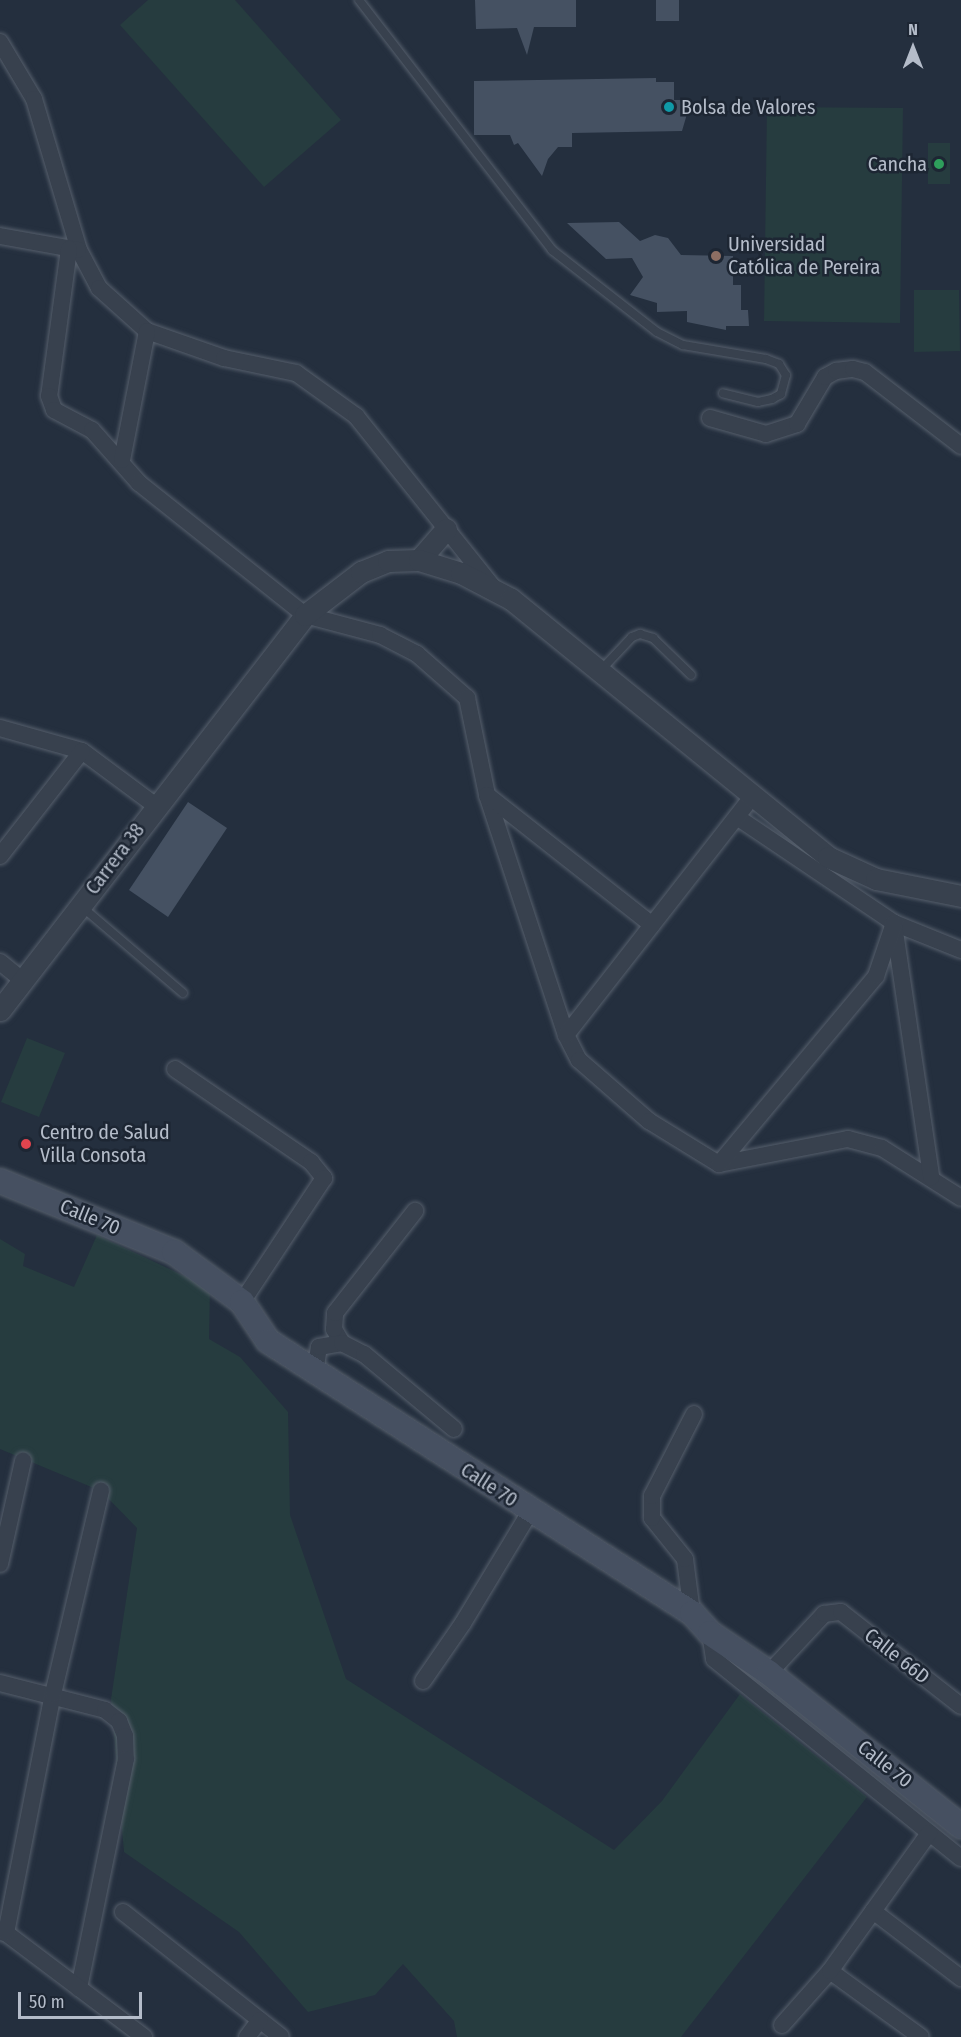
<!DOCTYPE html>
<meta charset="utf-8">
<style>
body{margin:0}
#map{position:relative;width:961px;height:2037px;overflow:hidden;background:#242f3e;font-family:"Fira Sans Condensed",sans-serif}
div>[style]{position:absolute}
.green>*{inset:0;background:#263c3f}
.building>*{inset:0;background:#455162}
.roads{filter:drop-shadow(0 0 2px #565f6c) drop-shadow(0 0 2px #565f6c)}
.service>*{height:8px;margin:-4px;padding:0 4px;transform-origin:4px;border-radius:4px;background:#38414e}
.minor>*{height:16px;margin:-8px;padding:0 8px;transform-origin:8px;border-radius:8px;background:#38414e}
.tertiary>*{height:21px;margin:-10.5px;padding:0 10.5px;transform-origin:10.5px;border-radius:10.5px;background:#38414e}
.secondary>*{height:24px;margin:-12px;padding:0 12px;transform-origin:12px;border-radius:12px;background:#465061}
.dots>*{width:16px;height:16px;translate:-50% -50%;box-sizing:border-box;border:3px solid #1d2633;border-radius:50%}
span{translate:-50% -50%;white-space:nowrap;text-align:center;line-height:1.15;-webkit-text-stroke:5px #1d2633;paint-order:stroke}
.poi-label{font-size:20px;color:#b4bcc9}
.left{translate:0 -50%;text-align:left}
.right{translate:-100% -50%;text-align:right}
.street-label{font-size:20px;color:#b4bcc9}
.north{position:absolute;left:883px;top:18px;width:60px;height:60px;-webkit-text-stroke:4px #1d2633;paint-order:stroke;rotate:0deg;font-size:16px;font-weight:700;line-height:24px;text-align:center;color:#b4bcc9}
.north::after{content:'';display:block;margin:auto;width:21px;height:27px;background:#b4bcc9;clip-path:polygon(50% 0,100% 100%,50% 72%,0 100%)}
.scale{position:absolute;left:18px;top:1992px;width:124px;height:27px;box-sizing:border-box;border:3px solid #b4bcc9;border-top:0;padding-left:8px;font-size:18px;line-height:21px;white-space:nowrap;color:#b4bcc9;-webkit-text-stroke:4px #1d2633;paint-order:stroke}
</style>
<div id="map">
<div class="green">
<i style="clip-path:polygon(148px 0,235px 0,341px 120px,264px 187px,120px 25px)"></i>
<i style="clip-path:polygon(767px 107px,903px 108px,900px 323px,764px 321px)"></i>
<i style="clip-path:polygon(928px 143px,950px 143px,950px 184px,928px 184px)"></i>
<i style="clip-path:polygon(914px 290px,959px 290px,960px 351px,914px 352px)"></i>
<i style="clip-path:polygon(27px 1038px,65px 1053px,39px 1117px,1px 1102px)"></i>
<i style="clip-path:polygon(97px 1235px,210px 1288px,209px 1339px,240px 1357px,288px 1412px,290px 1515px,346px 1679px,614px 1850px,662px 1801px,740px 1694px,867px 1797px,681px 2037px,457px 2037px,454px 2021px,403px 1964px,375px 1995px,308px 2012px,239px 1932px,124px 1852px,111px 1699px,137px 1528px,101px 1491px,0 1449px,0 1239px,25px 1254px,23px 1266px,74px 1287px)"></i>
</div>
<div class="building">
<i style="clip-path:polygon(475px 0,576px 0,576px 27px,534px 27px,527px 55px,517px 28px,476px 29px)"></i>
<i style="clip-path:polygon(656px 0,679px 0,679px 21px,656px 21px)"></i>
<i style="clip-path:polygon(656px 78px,656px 82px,674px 82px,674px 100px,680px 100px,687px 114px,682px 131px,572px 133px,572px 147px,558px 147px,548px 159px,542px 176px,518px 143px,514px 145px,510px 135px,474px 135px,474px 81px)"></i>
<i style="clip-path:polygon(619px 222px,640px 241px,655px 235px,668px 238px,681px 255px,733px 256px,733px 285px,741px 285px,741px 310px,748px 310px,749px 326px,726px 326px,726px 330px,687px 322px,687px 311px,657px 312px,657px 303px,630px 295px,643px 277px,632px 258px,606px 259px,567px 223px)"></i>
<i style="clip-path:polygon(188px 802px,227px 828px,168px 917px,129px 890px)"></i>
</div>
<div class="roads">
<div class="service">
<i style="left:359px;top:0;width:316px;rotate:52.3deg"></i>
<i style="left:552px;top:250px;width:133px;rotate:38deg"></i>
<i style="left:657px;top:332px;width:29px;rotate:27deg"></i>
<i style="left:683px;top:345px;width:84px;rotate:9.6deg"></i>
<i style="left:766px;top:359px;width:14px;rotate:21deg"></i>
<i style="left:779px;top:364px;width:13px;rotate:58deg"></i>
<i style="left:786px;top:375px;width:20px;rotate:105deg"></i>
<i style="left:781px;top:394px;width:10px;rotate:151deg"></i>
<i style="left:772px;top:399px;width:14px;rotate:168deg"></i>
<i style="left:758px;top:402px;width:36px;rotate:-166deg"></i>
<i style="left:601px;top:670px;width:45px;rotate:-46.8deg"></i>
<i style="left:632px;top:637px;width:9px;rotate:-21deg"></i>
<i style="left:640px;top:634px;width:14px;rotate:17deg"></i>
<i style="left:653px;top:638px;width:53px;rotate:44.2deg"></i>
<i style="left:81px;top:906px;width:134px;rotate:40.5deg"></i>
</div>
<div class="minor">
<i style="left:0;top:42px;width:66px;rotate:59.2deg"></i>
<i style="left:34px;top:99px;width:158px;rotate:73.4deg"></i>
<i style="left:79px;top:250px;width:43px;rotate:62.2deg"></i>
<i style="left:99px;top:288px;width:64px;rotate:41.9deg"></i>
<i style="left:147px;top:331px;width:82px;rotate:19.3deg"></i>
<i style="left:224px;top:358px;width:74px;rotate:11.8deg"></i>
<i style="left:296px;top:373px;width:74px;rotate:35.6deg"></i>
<i style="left:356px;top:416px;width:219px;rotate:51.3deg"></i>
<i style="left:0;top:236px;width:79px;rotate:10.2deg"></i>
<i style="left:69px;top:249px;width:148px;rotate:97.7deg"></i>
<i style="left:49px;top:396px;width:15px;rotate:70deg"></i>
<i style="left:54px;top:410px;width:43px;rotate:27.8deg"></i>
<i style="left:92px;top:430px;width:71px;rotate:48.4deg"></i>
<i style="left:139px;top:483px;width:212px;rotate:38.5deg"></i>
<i style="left:305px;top:615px;width:78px;rotate:14.9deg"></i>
<i style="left:380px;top:635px;width:42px;rotate:27.2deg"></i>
<i style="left:417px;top:654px;width:67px;rotate:41.3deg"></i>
<i style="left:467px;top:698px;width:99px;rotate:78.3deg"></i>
<i style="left:487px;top:795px;width:253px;rotate:71.8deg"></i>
<i style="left:566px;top:1035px;width:28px;rotate:63deg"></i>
<i style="left:579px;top:1060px;width:93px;rotate:41.1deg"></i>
<i style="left:649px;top:1121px;width:82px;rotate:31.6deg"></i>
<i style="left:719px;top:1164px;width:131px;rotate:-11deg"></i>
<i style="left:848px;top:1139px;width:35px;rotate:15deg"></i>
<i style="left:882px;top:1148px;width:93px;rotate:32.3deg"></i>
<i style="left:710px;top:418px;width:58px;rotate:15.9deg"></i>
<i style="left:766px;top:434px;width:33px;rotate:-18deg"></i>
<i style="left:797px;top:424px;width:55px;rotate:-59.2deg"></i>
<i style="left:825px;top:377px;width:13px;rotate:-29deg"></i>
<i style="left:836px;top:371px;width:17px;rotate:-7deg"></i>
<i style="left:853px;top:369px;width:12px;rotate:14deg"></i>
<i style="left:865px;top:372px;width:121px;rotate:37.6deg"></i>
<i style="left:122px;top:460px;width:131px;rotate:-79deg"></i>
<i style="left:0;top:728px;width:85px;rotate:15.7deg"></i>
<i style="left:82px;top:751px;width:92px;rotate:36.6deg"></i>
<i style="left:487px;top:795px;width:210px;rotate:38.2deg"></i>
<i style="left:737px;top:817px;width:189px;rotate:34deg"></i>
<i style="left:894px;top:923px;width:72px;rotate:21.9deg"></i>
<i style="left:0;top:856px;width:133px;rotate:-52deg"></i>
<i style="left:894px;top:925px;width:255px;rotate:81.6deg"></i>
<i style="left:0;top:962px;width:28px;rotate:39deg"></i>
<i style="left:566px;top:1035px;width:302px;rotate:-52deg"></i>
<i style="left:175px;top:1069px;width:165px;rotate:34.4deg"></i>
<i style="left:311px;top:1162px;width:21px;rotate:51deg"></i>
<i style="left:324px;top:1178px;width:149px;rotate:123.5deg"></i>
<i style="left:719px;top:1164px;width:245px;rotate:-50.1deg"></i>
<i style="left:876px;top:976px;width:56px;rotate:-71.2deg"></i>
<i style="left:342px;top:1343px;width:16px;rotate:-120deg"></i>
<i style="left:334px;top:1329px;width:16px;rotate:-86deg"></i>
<i style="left:335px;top:1313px;width:130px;rotate:-51.9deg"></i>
<i style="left:315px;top:1372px;width:25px;rotate:-81deg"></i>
<i style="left:319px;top:1347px;width:23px;rotate:-10deg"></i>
<i style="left:342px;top:1343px;width:25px;rotate:27deg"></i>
<i style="left:364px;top:1354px;width:117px;rotate:39.8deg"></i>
<i style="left:0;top:1564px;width:106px;rotate:-77.4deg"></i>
<i style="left:692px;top:1613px;width:54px;rotate:-97.4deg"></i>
<i style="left:685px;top:1559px;width:53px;rotate:-128.8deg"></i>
<i style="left:652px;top:1518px;width:22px;rotate:-90deg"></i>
<i style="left:652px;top:1496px;width:92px;rotate:-62.9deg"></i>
<i style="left:710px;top:1633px;width:26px;rotate:81deg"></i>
<i style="left:714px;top:1659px;width:317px;rotate:38.9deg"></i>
<i style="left:769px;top:1673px;width:81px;rotate:-47deg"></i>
<i style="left:824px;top:1614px;width:17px;rotate:-7deg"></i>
<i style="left:841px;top:1612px;width:152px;rotate:38.1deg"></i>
<i style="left:423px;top:1681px;width:70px;rotate:-55.4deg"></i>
<i style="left:463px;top:1623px;width:130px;rotate:-58.9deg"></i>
<i style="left:0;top:1683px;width:108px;rotate:14.4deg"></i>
<i style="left:105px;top:1710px;width:18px;rotate:38deg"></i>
<i style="left:119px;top:1721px;width:16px;rotate:68deg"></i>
<i style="left:125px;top:1736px;width:23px;rotate:88deg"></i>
<i style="left:126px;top:1759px;width:234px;rotate:101.6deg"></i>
<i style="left:873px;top:1911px;width:111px;rotate:37.3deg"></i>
<i style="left:123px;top:1912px;width:201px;rotate:38.3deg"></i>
<i style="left:0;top:1932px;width:6px;rotate:9deg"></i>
<i style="left:6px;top:1933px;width:173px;rotate:37deg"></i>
<i style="left:6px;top:1933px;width:244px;rotate:-78.9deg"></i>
<i style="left:53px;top:1694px;width:209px;rotate:-76.7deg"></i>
<i style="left:830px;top:1971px;width:112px;rotate:36deg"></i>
<i style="left:782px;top:2025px;width:72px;rotate:-48.4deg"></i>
<i style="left:830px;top:1971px;width:170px;rotate:-54.3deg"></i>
<i style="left:247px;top:2037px;width:21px;rotate:-53deg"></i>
</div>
<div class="tertiary">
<i style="left:419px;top:560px;width:41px;rotate:-48.9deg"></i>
<i style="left:0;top:1010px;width:499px;rotate:-52.3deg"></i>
<i style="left:305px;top:615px;width:71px;rotate:-37.5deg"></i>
<i style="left:361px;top:572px;width:29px;rotate:-22deg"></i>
<i style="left:388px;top:561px;width:31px;rotate:-2deg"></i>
<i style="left:419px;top:560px;width:44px;rotate:17.2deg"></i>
<i style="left:461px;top:573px;width:56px;rotate:27.5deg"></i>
<i style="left:511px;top:599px;width:409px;rotate:39.1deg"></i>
<i style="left:828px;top:857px;width:53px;rotate:24.6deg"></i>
<i style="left:876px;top:879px;width:87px;rotate:11.3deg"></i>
</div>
<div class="secondary">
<i style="left:0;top:1181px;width:188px;rotate:22.2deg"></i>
<i style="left:174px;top:1252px;width:84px;rotate:36.3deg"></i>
<i style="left:242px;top:1302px;width:47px;rotate:56.3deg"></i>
<i style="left:268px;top:1341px;width:504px;rotate:32.68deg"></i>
<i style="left:692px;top:1613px;width:27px;rotate:48deg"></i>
<i style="left:710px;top:1633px;width:71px;rotate:34.1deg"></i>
<i style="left:769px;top:1673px;width:246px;rotate:38.6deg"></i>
</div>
</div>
<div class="dots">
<i style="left:669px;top:107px;background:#0f9aa8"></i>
<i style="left:939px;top:164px;background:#2e9e5b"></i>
<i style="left:716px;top:256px;background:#8d6e63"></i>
<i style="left:26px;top:1144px;background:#e0444e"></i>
</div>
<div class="poi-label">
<span class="left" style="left:681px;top:107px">Bolsa de Valores</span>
<span class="right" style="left:927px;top:164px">Cancha</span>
<span class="left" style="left:728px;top:256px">Universidad<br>Católica de Pereira</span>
<span class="left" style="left:40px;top:1144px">Centro de Salud<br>Villa Consota</span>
</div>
<div class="street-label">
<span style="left:115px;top:859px;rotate:-53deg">Carrera 38</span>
<span style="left:90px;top:1217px;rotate:22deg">Calle 70</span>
<span style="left:489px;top:1485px;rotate:33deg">Calle 70</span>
<span style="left:897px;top:1656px;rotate:38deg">Calle 66D</span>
<span style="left:885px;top:1764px;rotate:38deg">Calle 70</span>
</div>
<div class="north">N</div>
<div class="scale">50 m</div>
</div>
